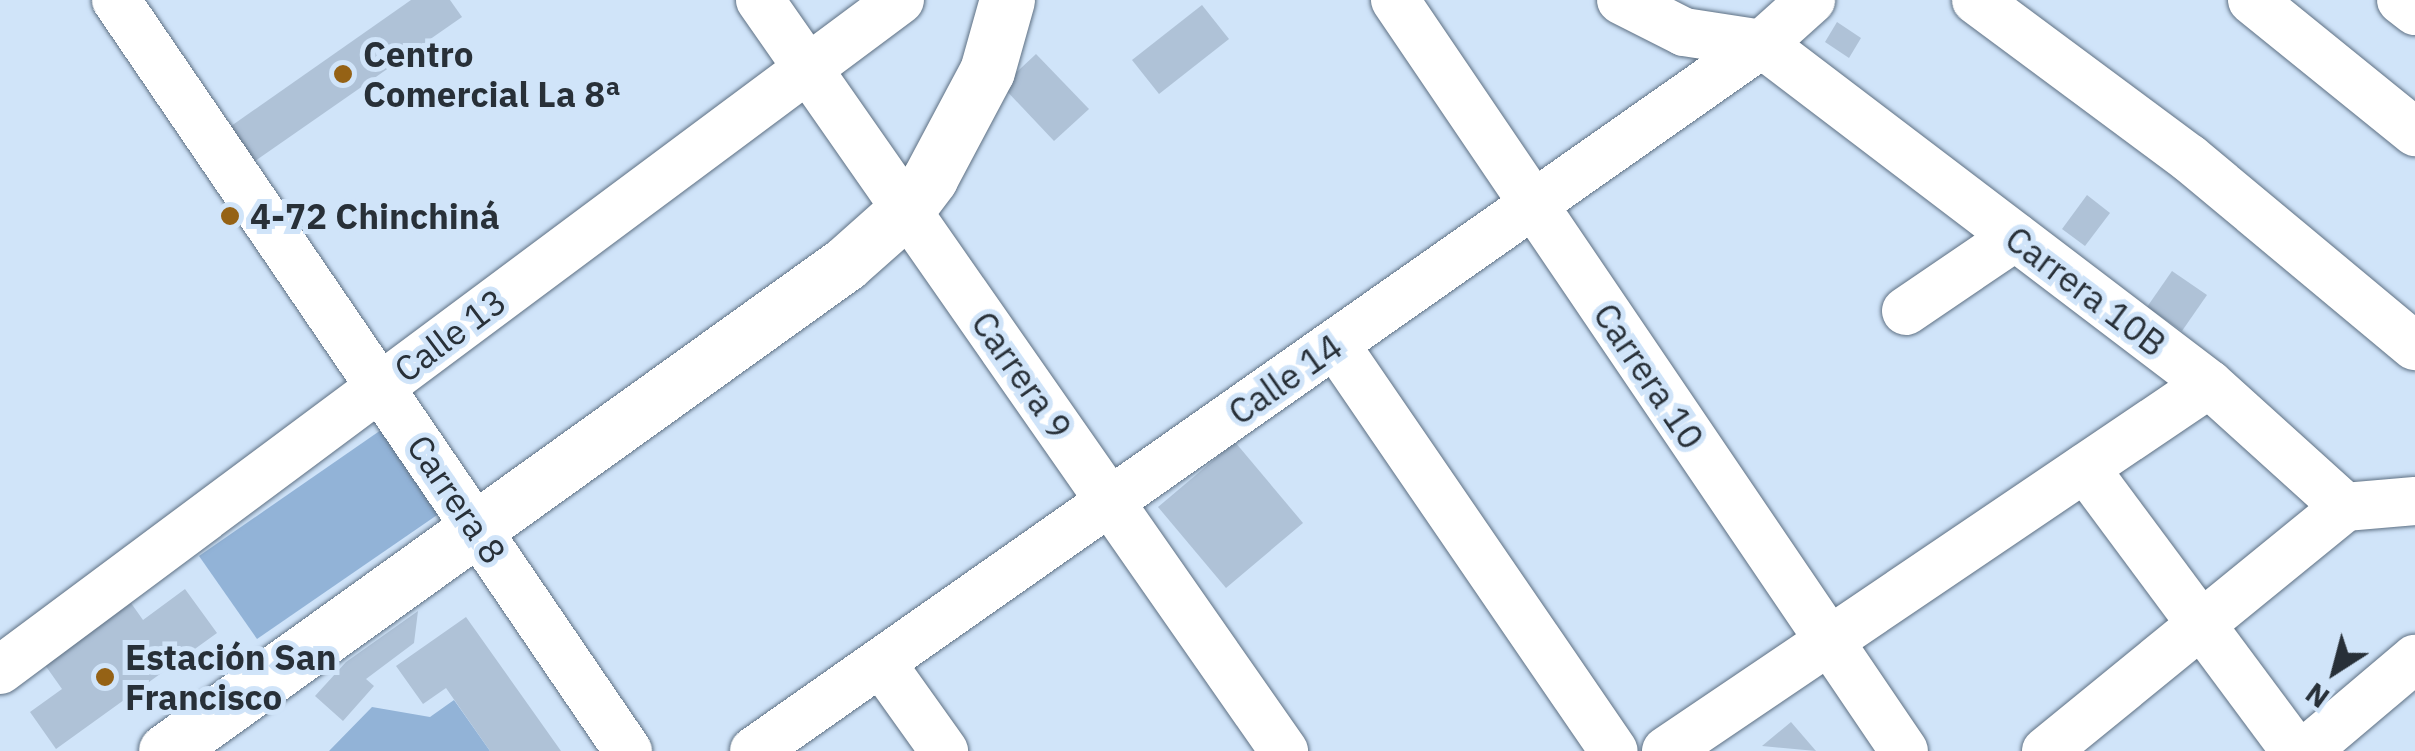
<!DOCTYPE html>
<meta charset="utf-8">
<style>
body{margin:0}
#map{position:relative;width:2415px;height:751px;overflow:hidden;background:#d0e4f9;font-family:"IBM Plex Sans",sans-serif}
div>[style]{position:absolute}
.green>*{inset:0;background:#92b3d7}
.building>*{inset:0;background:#afc2d7}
.roads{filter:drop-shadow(0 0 2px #5e7083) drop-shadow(0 0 2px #5e7083)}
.street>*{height:48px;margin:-24px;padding:0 24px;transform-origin:24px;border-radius:24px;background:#fff}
.primary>*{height:55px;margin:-27.5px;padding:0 27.5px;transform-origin:27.5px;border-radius:27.5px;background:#fff}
.dots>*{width:28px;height:28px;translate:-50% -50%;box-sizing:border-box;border:5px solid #d0e4f9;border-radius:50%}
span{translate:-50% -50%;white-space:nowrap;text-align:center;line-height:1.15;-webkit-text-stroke:10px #d0e4f9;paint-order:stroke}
.poi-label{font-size:35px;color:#283038;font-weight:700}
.left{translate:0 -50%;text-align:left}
.street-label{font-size:35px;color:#283038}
.north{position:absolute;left:2285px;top:621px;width:100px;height:100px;-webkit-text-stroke:8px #d0e4f9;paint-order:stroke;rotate:216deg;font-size:28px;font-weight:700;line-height:40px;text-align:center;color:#283038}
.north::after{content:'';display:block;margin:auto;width:35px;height:45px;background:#283038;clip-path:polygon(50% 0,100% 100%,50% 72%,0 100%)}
</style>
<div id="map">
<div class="green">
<i style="clip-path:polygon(381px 430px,440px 513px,257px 639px,199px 556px)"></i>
<i style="clip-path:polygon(454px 700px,490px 751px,329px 751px,372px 707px,430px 717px)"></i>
</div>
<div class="building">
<i style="clip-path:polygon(411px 0,450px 0,462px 17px,248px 166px,224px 131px)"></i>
<i style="clip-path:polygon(1202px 5px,1229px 39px,1159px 94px,1132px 60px)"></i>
<i style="clip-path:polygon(1837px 22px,1861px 38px,1849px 58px,1825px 42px)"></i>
<i style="clip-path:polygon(1036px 54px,1089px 109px,1054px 141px,1002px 86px)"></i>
<i style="clip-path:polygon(2087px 195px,2110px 213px,2085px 246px,2062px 229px)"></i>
<i style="clip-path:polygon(2172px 271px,2207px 295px,2182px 331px,2147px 307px)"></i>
<i style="clip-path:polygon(1235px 442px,1303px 523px,1226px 588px,1158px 507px)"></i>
<i style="clip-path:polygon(185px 589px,217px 633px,56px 749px,30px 712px,62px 689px,45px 665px,131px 603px,143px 620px)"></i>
<i style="clip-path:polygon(418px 611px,414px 643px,366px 679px,374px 686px,343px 721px,315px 696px,346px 662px)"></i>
<i style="clip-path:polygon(466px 617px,561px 751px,490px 751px,446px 688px,423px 704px,396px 666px)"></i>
<i style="clip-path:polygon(1791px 722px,1816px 751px,1762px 746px)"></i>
</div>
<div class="roads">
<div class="street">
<i style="left:116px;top:0;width:909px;rotate:55.72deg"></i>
<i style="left:760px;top:0;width:916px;rotate:55.1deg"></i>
<i style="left:1395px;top:0;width:907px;rotate:55.87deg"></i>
<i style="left:1621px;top:0;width:71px;rotate:26.9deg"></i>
<i style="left:1684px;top:32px;width:79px;rotate:8.7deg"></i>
<i style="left:1976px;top:0;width:265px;rotate:36.6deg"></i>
<i style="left:2189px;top:158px;width:294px;rotate:39.8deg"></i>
<i style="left:2252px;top:0;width:210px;rotate:39deg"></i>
<i style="left:2401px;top:0;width:18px;rotate:38deg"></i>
<i style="left:1762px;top:44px;width:562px;rotate:37.26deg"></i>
<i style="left:2209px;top:384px;width:183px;rotate:42.1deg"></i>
<i style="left:2345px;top:507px;width:70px;rotate:-4.9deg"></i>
<i style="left:1906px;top:311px;width:132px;rotate:-34.2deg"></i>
<i style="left:1335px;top:344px;width:493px;rotate:55.6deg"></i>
<i style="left:2085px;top:468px;width:352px;rotate:53.4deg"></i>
<i style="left:882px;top:664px;width:107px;rotate:54.5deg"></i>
<i style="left:0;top:670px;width:1122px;rotate:-36.67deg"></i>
<i style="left:754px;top:751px;width:1231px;rotate:-35.05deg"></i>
<i style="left:1762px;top:44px;width:66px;rotate:-41.9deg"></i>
<i style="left:1666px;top:751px;width:655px;rotate:-34.05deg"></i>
<i style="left:2046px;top:751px;width:386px;rotate:-39.2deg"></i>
<i style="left:2306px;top:751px;width:143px;rotate:-40.2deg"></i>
</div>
<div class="primary">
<i style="left:166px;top:751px;width:836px;rotate:-35.65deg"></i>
<i style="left:845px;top:264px;width:83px;rotate:-41.6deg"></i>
<i style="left:907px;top:209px;width:39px;rotate:-53deg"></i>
<i style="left:930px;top:178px;width:121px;rotate:-62deg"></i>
<i style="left:987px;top:71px;width:74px;rotate:-74.3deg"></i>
</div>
</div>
<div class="dots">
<i style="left:343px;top:74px;background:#956215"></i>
<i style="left:230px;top:216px;background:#956215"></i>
<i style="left:105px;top:677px;background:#956215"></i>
</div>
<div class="poi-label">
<span class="left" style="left:363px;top:74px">Centro<br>Comercial La 8ª</span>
<span class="left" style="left:250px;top:216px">4-72 Chinchiná</span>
<span class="left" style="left:125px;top:677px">Estación San<br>Francisco</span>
</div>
<div class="street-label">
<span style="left:2086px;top:291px;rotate:37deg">Carrera 10B</span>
<span style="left:450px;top:335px;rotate:-37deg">Calle 13</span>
<span style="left:1022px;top:375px;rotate:55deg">Carrera 9</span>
<span style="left:1649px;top:376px;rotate:56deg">Carrera 10</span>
<span style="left:1285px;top:379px;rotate:-35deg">Calle 14</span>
<span style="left:457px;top:499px;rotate:56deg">Carrera 8</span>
</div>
<div class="north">N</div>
</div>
